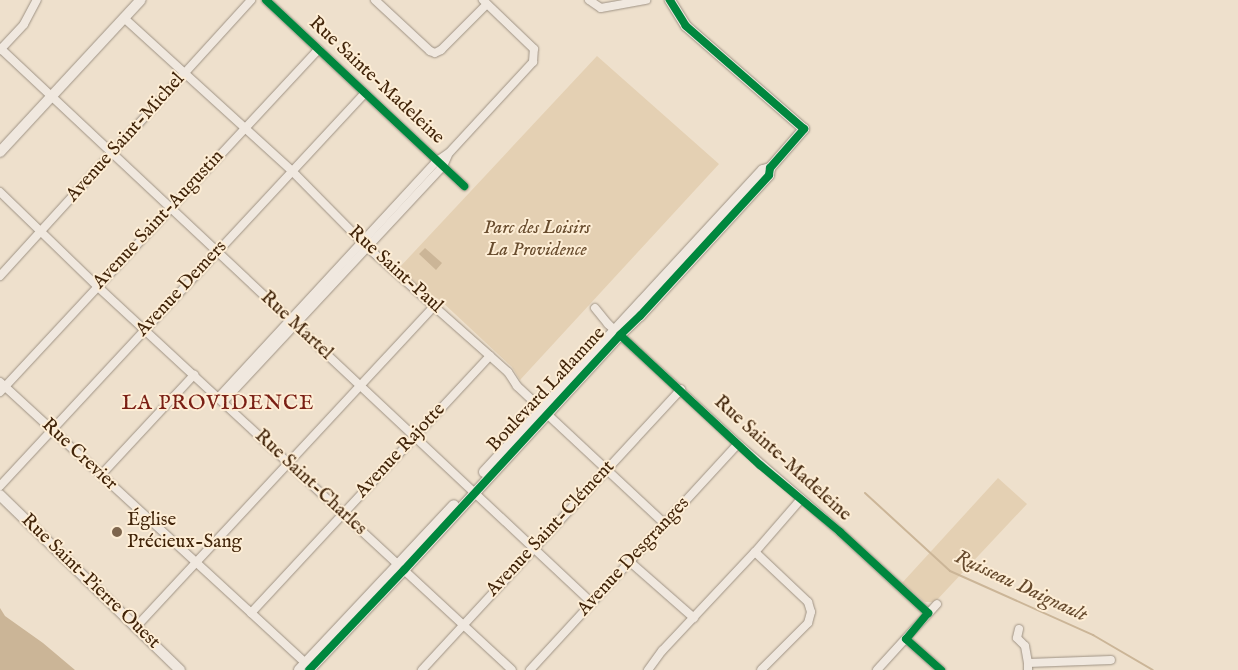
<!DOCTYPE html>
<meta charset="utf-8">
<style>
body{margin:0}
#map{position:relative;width:1238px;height:670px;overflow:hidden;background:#eee0cc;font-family:"IM FELL English",serif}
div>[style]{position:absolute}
.green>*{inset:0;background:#e4d0b3}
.water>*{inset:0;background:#cbb597}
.stream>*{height:2px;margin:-1px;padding:0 1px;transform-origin:1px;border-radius:1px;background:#cbb597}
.roads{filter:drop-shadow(0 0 1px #9e9284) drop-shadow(0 0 1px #9e9284)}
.street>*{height:8px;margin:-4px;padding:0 4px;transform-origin:4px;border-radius:4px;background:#f0e8df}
.secondary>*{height:10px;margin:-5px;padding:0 5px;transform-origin:5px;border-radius:5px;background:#f0e8df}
.cycleway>*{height:8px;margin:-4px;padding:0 4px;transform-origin:4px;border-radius:4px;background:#00873e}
.dots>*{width:14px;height:14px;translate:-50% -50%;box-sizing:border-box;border:2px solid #fdedd5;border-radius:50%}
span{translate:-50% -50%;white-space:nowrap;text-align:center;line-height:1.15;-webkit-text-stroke:4px #fdedd5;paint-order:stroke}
.street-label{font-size:19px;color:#412409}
.park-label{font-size:19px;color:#684c2e;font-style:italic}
.poi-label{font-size:19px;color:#412409}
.left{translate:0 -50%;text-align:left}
.water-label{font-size:20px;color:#664a2d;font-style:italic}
.quarter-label{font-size:21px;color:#7a1f14;letter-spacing:1px}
</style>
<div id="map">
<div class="green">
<i style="clip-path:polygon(597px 56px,719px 164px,520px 380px,512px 367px,440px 300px,423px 291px,399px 268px)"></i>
<i style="clip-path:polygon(998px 478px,1027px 504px,935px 602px,925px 602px,902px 583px)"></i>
</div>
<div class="water">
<i style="clip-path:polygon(425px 248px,442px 263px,436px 270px,419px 254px)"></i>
<i style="clip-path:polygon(0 608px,5px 616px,43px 643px,75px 670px,0 670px)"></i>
</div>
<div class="stream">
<i style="left:865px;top:493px;width:115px;rotate:42.5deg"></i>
<i style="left:950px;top:571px;width:157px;rotate:24.1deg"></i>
<i style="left:1093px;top:635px;width:69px;rotate:30.3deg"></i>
</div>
<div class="roads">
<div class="street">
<i style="left:266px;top:0;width:272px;rotate:43.2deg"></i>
<i style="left:375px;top:0;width:75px;rotate:42.8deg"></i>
<i style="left:430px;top:51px;width:5px;rotate:22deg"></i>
<i style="left:435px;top:53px;width:7px;rotate:-27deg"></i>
<i style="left:441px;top:50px;width:65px;rotate:-45deg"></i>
<i style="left:589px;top:0;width:14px;rotate:34deg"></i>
<i style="left:601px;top:8px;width:46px;rotate:-10.1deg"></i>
<i style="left:124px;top:18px;width:227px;rotate:42.3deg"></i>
<i style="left:292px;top:171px;width:107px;rotate:45.4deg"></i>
<i style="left:367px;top:247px;width:164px;rotate:41.5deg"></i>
<i style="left:490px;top:356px;width:24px;rotate:42deg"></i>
<i style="left:508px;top:372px;width:17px;rotate:57deg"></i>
<i style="left:517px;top:386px;width:202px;rotate:43deg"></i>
<i style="left:0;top:48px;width:811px;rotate:43.15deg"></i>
<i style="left:0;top:50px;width:35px;rotate:-47deg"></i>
<i style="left:24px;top:24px;width:27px;rotate:-62deg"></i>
<i style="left:0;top:192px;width:135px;rotate:44.1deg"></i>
<i style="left:97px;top:286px;width:565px;rotate:42.78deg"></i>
<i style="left:0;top:276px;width:373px;rotate:-47.7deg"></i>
<i style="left:595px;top:308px;width:21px;rotate:51deg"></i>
<i style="left:608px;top:324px;width:177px;rotate:42.7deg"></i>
<i style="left:738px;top:444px;width:135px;rotate:40.8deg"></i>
<i style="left:840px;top:532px;width:120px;rotate:42.6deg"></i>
<i style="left:0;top:382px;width:418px;rotate:42.6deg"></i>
<i style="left:0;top:392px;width:468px;rotate:-47.1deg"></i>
<i style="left:218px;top:398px;width:323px;rotate:-47.3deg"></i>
<i style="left:437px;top:161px;width:14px;rotate:-34deg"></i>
<i style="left:449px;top:153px;width:124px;rotate:-47.3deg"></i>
<i style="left:533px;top:62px;width:13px;rotate:-86deg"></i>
<i style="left:534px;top:49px;width:71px;rotate:-136.1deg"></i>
<i style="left:223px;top:402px;width:323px;rotate:-47deg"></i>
<i style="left:443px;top:166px;width:12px;rotate:-66deg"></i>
<i style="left:101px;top:475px;width:137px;rotate:-47.1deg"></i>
<i style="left:0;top:486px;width:536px;rotate:-47.12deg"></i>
<i style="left:755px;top:552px;width:73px;rotate:43.3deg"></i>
<i style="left:808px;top:602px;width:10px;rotate:73deg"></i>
<i style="left:811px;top:612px;width:11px;rotate:105deg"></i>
<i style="left:808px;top:623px;width:66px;rotate:135deg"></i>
<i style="left:630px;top:562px;width:85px;rotate:41.2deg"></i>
<i style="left:251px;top:613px;width:351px;rotate:-47.1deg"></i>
<i style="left:136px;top:627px;width:438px;rotate:-47.1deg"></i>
<i style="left:1019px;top:629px;width:9px;rotate:103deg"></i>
<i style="left:1017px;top:638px;width:11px;rotate:45deg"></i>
<i style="left:1025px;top:646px;width:17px;rotate:80deg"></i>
<i style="left:906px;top:639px;width:47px;rotate:41.5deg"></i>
<i style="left:422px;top:670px;width:382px;rotate:-47.3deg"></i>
<i style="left:530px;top:670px;width:307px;rotate:-47.4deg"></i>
<i style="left:648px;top:670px;width:24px;rotate:-54deg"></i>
<i style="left:662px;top:651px;width:136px;rotate:-46.8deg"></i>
<i style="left:755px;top:552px;width:70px;rotate:-49deg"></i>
<i style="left:877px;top:670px;width:89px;rotate:-47.7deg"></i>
<i style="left:1028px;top:670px;width:7px;rotate:-90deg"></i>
<i style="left:1028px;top:663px;width:83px;rotate:-2.1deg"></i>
</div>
<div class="secondary">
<i style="left:0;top:152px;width:207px;rotate:-47.2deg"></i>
<i style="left:484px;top:472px;width:411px;rotate:-47.3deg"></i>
<i style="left:763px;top:170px;width:7px;rotate:-16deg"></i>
<i style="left:0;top:495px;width:251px;rotate:44.2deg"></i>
<i style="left:299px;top:670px;width:226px;rotate:-46.8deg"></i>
<i style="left:309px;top:670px;width:138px;rotate:-46.5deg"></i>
<i style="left:404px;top:570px;width:319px;rotate:-47.4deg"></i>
<i style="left:620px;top:335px;width:28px;rotate:-44deg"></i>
<i style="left:640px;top:316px;width:191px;rotate:-47.5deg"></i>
<i style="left:769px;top:175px;width:7px;rotate:-82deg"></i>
<i style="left:770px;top:168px;width:52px;rotate:-48.9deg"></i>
<i style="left:804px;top:129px;width:157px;rotate:-138.9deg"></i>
<i style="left:686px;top:26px;width:31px;rotate:-122deg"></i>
</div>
</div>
<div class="cycleway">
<i style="left:266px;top:0;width:272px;rotate:43.2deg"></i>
<i style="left:620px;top:335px;width:191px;rotate:42.9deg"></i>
<i style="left:760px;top:465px;width:104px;rotate:39.9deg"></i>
<i style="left:840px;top:532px;width:120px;rotate:42.6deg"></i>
<i style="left:928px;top:613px;width:34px;rotate:130deg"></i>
<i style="left:906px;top:639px;width:47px;rotate:41.5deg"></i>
<i style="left:309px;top:670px;width:138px;rotate:-46.5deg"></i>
<i style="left:404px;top:570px;width:319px;rotate:-47.4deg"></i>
<i style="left:620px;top:335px;width:28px;rotate:-44deg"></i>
<i style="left:640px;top:316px;width:191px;rotate:-47.5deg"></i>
<i style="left:769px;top:175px;width:7px;rotate:-82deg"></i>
<i style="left:770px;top:168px;width:52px;rotate:-48.9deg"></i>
<i style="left:804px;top:129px;width:157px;rotate:-138.9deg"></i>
<i style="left:686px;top:26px;width:31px;rotate:-122deg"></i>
</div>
<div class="dots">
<i style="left:117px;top:532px;background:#7e664d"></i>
</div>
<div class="street-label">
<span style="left:376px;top:81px;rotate:43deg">Rue Sainte-Madeleine</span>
<span style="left:126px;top:138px;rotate:-48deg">Avenue Saint-Michel</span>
<span style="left:159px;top:220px;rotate:-47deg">Avenue Saint-Augustin</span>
<span style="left:395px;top:270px;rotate:42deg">Rue Saint-Paul</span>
<span style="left:182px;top:289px;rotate:-47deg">Avenue Demers</span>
<span style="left:296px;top:326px;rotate:43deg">Rue Martel</span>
<span style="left:547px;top:390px;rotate:-47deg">Boulevard Laflamme</span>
<span style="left:401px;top:451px;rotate:-47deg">Avenue Rajotte</span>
<span style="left:79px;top:455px;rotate:43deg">Rue Crevier</span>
<span style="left:782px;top:459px;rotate:42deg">Rue Sainte-Madeleine</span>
<span style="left:310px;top:483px;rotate:43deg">Rue Saint-Charles</span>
<span style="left:551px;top:529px;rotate:-47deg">Avenue Saint-Clément</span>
<span style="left:634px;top:557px;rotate:-47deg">Avenue Desgranges</span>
<span style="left:90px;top:582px;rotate:44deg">Rue Saint-Pierre Ouest</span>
</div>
<div class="park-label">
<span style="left:537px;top:240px">Parc des Loisirs<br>La Providence</span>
</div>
<div class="poi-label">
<span class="left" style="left:127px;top:532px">Église<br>Précieux-Sang</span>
</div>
<div class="water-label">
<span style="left:1021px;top:586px;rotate:25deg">Ruisseau Daignault</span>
</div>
<div class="quarter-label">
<span style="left:218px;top:404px">LA PROVIDENCE</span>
</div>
</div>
